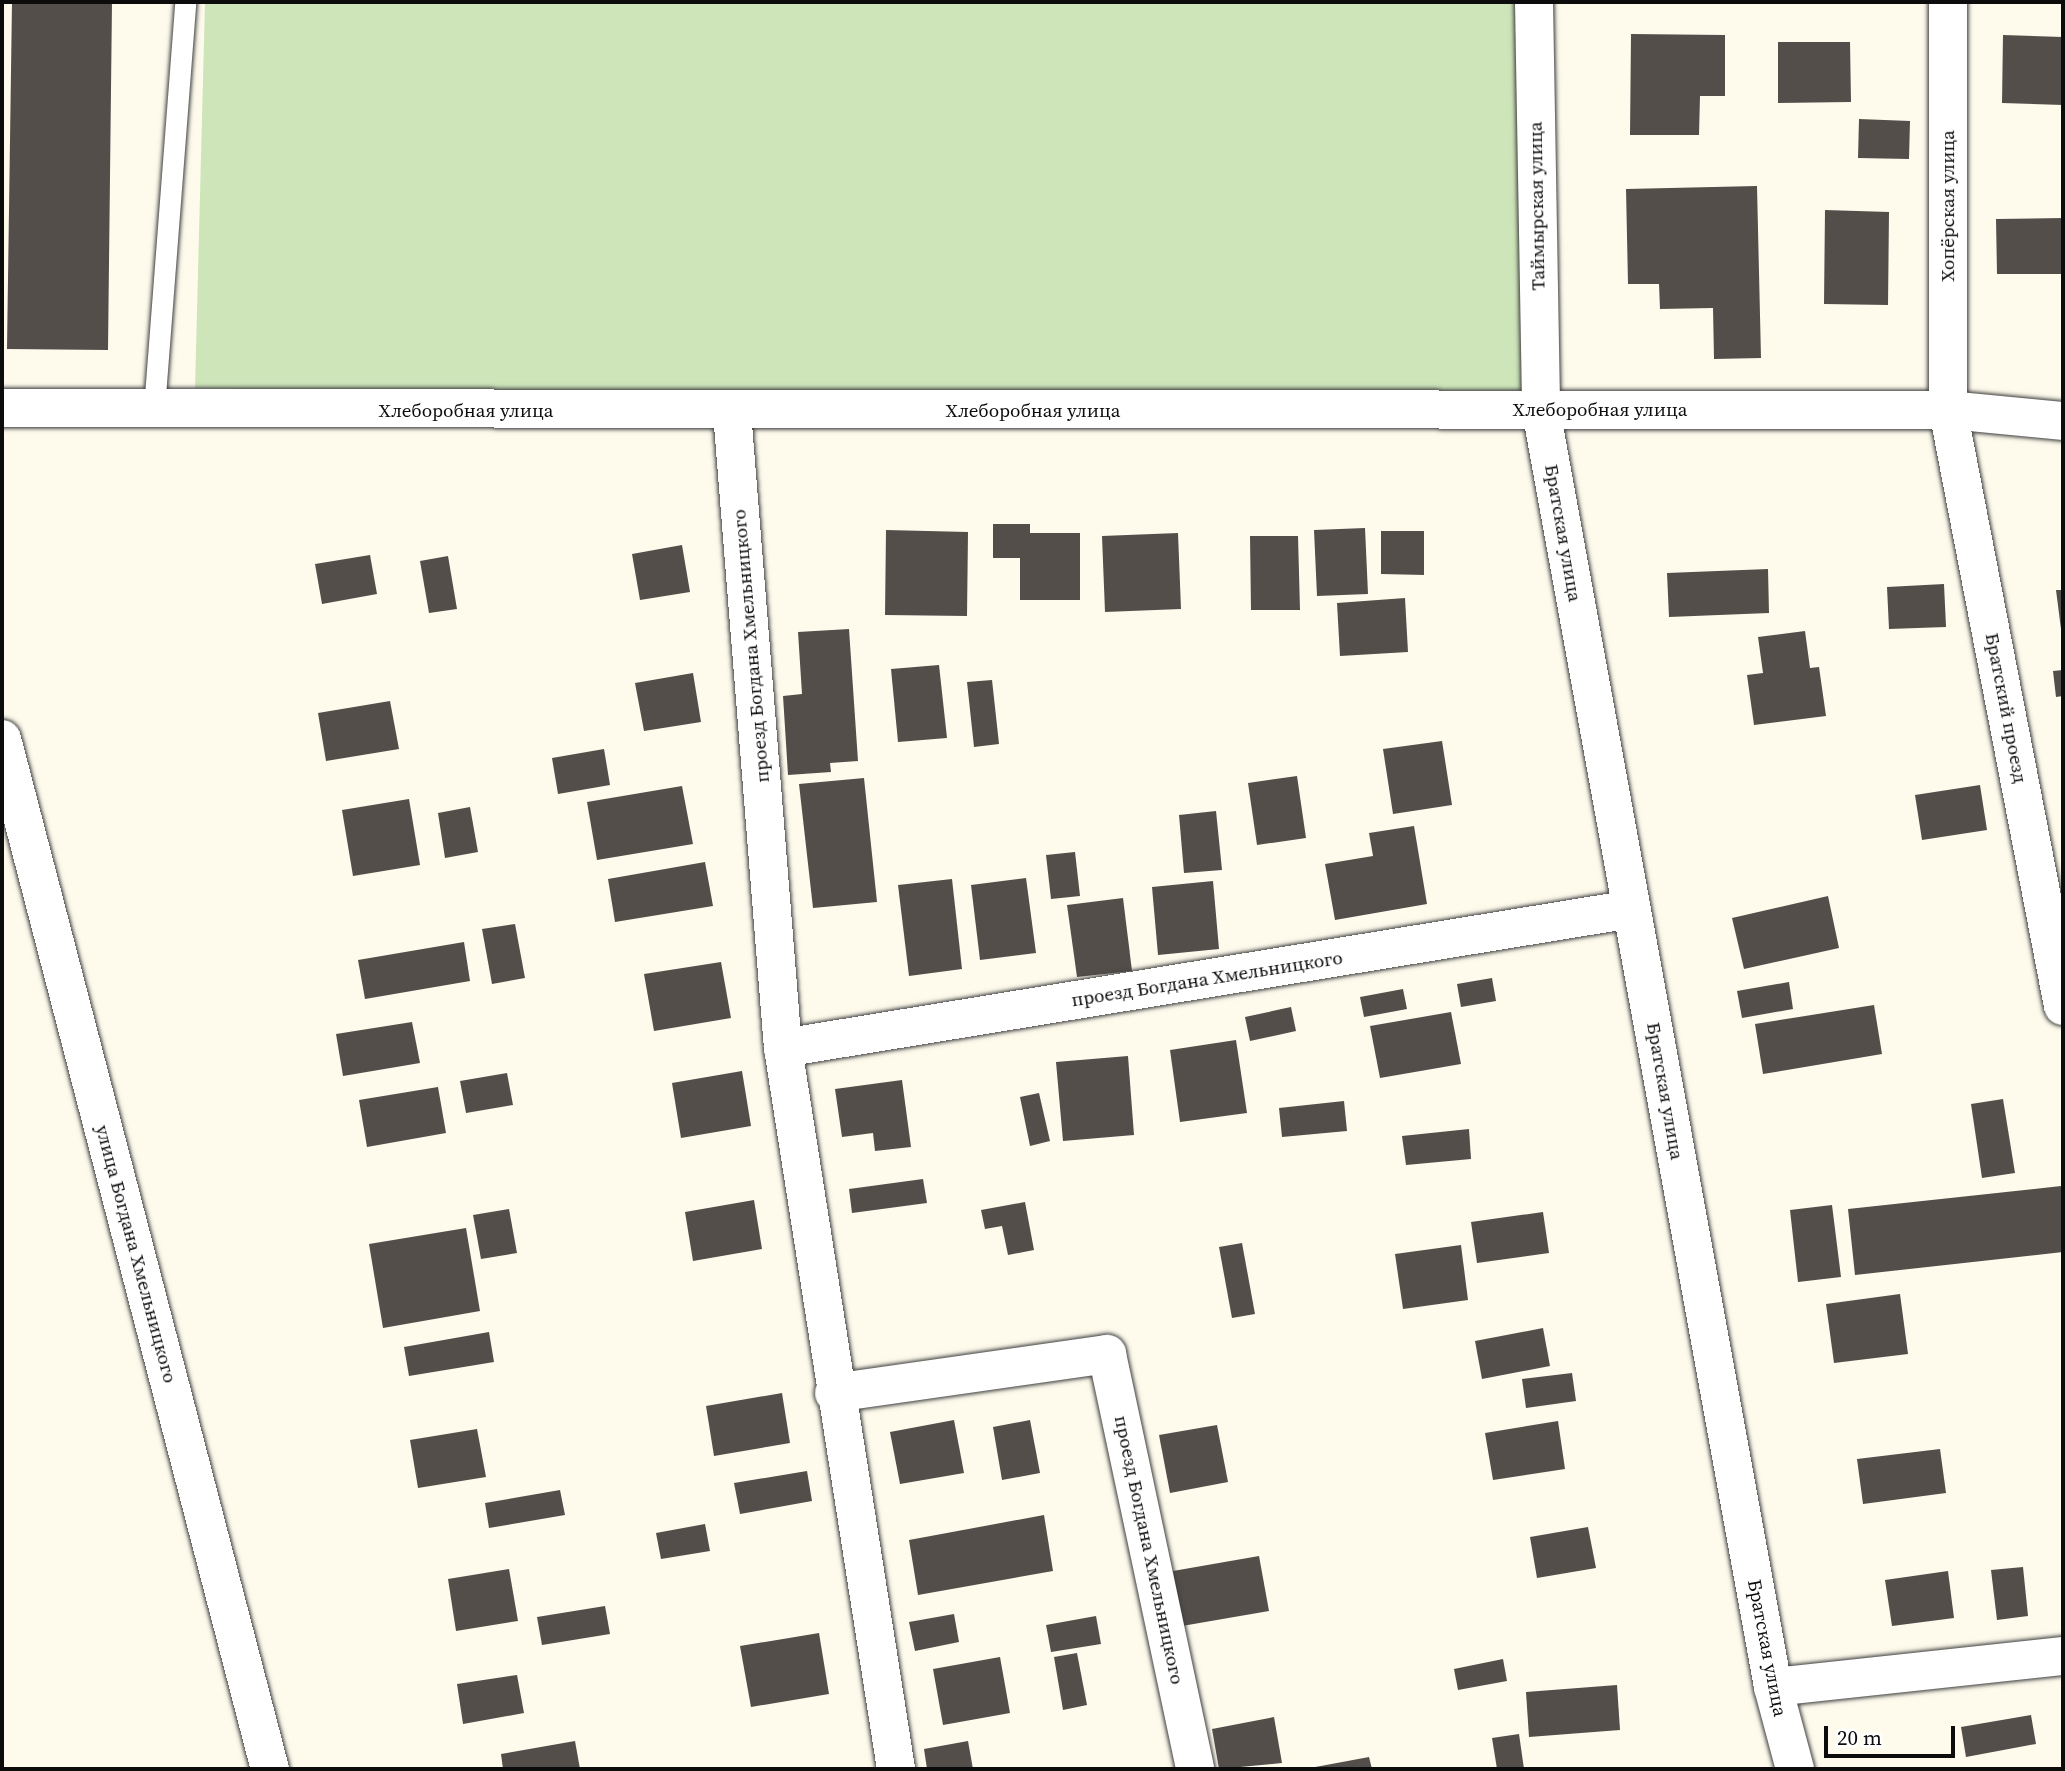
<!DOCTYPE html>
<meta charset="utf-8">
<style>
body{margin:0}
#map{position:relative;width:2065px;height:1771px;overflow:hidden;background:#fefbed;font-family:"Source Serif 4",serif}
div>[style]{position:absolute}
.green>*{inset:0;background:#cee5ba}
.building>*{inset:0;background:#544e4a}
.roads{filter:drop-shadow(0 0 2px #3f3f3f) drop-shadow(0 0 2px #3f3f3f)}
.service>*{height:21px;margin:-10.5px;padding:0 10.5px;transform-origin:10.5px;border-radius:10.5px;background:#fff}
.minor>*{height:38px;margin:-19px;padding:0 19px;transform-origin:19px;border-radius:19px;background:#fff}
span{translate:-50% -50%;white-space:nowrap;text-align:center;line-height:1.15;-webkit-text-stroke:7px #fff;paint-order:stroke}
.street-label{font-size:19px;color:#0c0c0c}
.frame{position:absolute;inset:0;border:4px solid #0c0c0c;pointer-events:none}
.scale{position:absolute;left:1824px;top:1726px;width:131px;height:32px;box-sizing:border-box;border:4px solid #0c0c0c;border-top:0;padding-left:9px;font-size:21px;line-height:24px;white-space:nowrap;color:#0c0c0c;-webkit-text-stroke:5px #fff;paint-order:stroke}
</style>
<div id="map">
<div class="green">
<i style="clip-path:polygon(205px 2px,1516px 2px,1525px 393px,735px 398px,195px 388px)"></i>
</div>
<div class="building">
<i style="clip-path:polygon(12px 2px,112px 2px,108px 350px,7px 349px)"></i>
<i style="clip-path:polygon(1631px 34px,1725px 35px,1725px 96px,1700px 96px,1699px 135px,1630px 135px)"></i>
<i style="clip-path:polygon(2003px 35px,2063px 37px,2063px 105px,2002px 103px)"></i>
<i style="clip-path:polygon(1778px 42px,1850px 42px,1851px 102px,1778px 103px)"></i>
<i style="clip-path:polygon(1859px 119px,1910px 121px,1909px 159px,1858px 158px)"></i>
<i style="clip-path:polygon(1757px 186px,1761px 358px,1714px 359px,1713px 308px,1660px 309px,1659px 284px,1628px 284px,1626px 189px)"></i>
<i style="clip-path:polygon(1825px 210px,1889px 212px,1888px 305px,1824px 304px)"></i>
<i style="clip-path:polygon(2063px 218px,2063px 274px,1997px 274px,1996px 219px)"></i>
<i style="clip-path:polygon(993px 524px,1030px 524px,1030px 533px,1080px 533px,1080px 600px,1020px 600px,1020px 558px,993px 558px)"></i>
<i style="clip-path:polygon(1365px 528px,1368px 594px,1317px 596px,1314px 530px)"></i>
<i style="clip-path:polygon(886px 530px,968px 532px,967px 616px,885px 615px)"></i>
<i style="clip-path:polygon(1381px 531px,1424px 531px,1424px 575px,1381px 574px)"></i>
<i style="clip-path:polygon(1178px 533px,1181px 609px,1105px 612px,1102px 536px)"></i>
<i style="clip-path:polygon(1250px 536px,1298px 536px,1300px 610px,1251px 610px)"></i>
<i style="clip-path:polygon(682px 545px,690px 592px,640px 600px,632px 554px)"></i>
<i style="clip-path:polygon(370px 555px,377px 594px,322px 604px,315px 564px)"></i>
<i style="clip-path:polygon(448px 556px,457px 609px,429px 613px,420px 561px)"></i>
<i style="clip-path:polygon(1768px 569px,1769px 613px,1669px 617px,1667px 573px)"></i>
<i style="clip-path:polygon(1944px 584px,1946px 627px,1889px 629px,1887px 587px)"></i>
<i style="clip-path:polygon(2056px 590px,2063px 590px,2063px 637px,2062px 637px)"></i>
<i style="clip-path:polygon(1405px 598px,1408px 652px,1340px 656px,1337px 603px)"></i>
<i style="clip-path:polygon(849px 629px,858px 761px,830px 763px,831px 772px,788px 775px,783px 696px,802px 694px,798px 632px)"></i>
<i style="clip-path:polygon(1805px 631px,1810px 668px,1819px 667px,1826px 716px,1754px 725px,1747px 675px,1763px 673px,1758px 637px)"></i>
<i style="clip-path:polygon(939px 665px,947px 738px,898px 742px,891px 669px)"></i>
<i style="clip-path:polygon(2063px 670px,2063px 696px,2056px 697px,2053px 671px)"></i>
<i style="clip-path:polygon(693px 673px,701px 722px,644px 731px,635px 683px)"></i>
<i style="clip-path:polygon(992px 680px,999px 744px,974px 747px,967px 682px)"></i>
<i style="clip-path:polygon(390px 701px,399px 749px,326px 761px,318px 713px)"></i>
<i style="clip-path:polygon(1442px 741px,1452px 805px,1393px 814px,1383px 749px)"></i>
<i style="clip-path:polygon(604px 749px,610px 785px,558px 794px,552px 758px)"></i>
<i style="clip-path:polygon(1297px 776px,1306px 838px,1257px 845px,1248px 783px)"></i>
<i style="clip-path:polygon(864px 778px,877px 902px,813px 908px,799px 784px)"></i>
<i style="clip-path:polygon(1980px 785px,1987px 830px,1922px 840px,1915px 795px)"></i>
<i style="clip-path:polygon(682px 786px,693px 844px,597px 860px,587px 802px)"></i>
<i style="clip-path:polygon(409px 799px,420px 865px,353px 876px,342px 810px)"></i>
<i style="clip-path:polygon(470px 807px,478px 852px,445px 858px,438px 813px)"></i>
<i style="clip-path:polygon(1216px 811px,1222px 870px,1184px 873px,1179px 815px)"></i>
<i style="clip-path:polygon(1414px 826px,1427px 904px,1335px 920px,1325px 864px,1373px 856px,1369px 833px)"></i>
<i style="clip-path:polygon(1075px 852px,1080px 896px,1051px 899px,1046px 855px)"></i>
<i style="clip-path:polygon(705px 862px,713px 906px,615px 922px,608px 879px)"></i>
<i style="clip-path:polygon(1026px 878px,1036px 953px,980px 960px,971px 885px)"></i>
<i style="clip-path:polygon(952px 879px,962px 969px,909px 976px,898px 885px)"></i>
<i style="clip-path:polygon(1213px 881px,1219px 949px,1158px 955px,1152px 887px)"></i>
<i style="clip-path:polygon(1828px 896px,1839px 948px,1744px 969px,1732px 918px)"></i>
<i style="clip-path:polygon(1123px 898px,1132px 971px,1077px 977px,1067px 905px)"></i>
<i style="clip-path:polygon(515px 924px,525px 978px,492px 984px,482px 929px)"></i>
<i style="clip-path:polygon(464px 942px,470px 981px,365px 999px,358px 960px)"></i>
<i style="clip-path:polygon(721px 962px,731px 1018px,654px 1031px,644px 974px)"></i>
<i style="clip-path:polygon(1492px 978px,1496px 1001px,1461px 1007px,1457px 984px)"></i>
<i style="clip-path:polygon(1789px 982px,1793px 1009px,1742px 1018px,1737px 991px)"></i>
<i style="clip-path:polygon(1403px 989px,1407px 1009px,1364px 1017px,1360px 997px)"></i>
<i style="clip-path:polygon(1874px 1005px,1882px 1054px,1763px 1074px,1755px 1024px)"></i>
<i style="clip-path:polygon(1291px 1007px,1296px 1031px,1250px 1041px,1245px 1017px)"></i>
<i style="clip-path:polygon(1451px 1012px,1461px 1064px,1380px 1078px,1370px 1026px)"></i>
<i style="clip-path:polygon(412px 1022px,420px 1063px,343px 1076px,336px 1034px)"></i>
<i style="clip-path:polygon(1236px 1040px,1247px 1113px,1180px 1122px,1170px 1050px)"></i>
<i style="clip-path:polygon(1128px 1056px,1134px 1135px,1063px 1141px,1056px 1062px)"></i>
<i style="clip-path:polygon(742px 1071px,751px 1126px,681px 1138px,672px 1083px)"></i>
<i style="clip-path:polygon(507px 1073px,513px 1105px,466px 1113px,460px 1081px)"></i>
<i style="clip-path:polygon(902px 1080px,911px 1147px,875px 1151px,873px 1133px,842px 1137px,835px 1089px)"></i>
<i style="clip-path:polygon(438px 1087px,446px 1133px,367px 1147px,359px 1100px)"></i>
<i style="clip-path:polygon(1039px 1093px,1050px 1141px,1030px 1146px,1020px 1097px)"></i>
<i style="clip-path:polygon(2003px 1099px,2015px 1173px,1982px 1178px,1971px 1104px)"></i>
<i style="clip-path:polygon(1344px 1101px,1347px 1131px,1282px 1137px,1279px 1108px)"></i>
<i style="clip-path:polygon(1469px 1129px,1471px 1159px,1406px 1165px,1402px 1136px)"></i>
<i style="clip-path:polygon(923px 1179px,927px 1203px,852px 1213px,849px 1189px)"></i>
<i style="clip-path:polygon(2061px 1186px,2063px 1252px,1855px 1275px,1848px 1209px)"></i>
<i style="clip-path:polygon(754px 1200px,762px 1249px,693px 1261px,685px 1212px)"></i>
<i style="clip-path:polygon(1025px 1202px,1034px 1250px,1008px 1255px,1002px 1226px,985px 1229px,981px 1210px)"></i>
<i style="clip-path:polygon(1832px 1205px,1841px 1277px,1798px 1282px,1790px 1210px)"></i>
<i style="clip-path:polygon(509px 1209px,517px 1253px,481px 1259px,473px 1215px)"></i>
<i style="clip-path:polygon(1543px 1212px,1549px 1253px,1477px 1263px,1471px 1222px)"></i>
<i style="clip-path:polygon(466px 1228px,480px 1311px,383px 1328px,369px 1244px)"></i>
<i style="clip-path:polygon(1242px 1243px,1255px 1314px,1232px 1318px,1219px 1247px)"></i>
<i style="clip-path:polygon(1461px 1245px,1468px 1300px,1403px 1309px,1395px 1254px)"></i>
<i style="clip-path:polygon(1900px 1294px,1908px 1354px,1834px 1363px,1826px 1304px)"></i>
<i style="clip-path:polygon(1543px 1328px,1550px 1366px,1482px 1379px,1475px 1341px)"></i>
<i style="clip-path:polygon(489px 1332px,494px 1362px,409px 1376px,404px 1347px)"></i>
<i style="clip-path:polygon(1572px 1373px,1576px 1401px,1526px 1408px,1522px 1379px)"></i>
<i style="clip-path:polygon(782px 1393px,790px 1443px,714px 1456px,706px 1406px)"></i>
<i style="clip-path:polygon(954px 1420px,964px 1473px,900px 1484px,890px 1432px)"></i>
<i style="clip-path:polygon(1030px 1420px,1040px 1473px,1002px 1480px,993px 1427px)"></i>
<i style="clip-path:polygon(1558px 1421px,1565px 1469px,1493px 1480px,1485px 1433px)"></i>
<i style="clip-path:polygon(1217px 1425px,1228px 1482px,1170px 1493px,1159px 1435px)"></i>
<i style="clip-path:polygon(477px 1429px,486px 1477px,418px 1488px,410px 1440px)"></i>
<i style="clip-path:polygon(1940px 1449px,1946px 1493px,1863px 1504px,1857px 1459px)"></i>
<i style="clip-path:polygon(807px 1471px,812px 1501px,740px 1514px,734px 1483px)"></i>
<i style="clip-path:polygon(560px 1490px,565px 1515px,489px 1528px,485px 1503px)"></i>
<i style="clip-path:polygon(1044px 1515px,1053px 1571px,918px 1595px,909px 1540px)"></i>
<i style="clip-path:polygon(705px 1524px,710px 1551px,661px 1559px,656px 1533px)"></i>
<i style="clip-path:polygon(1588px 1527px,1596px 1568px,1537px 1578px,1530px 1537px)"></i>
<i style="clip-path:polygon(1259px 1556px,1269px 1611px,1182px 1626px,1173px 1571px)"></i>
<i style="clip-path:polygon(2023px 1567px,2028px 1616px,1997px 1620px,1991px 1570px)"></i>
<i style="clip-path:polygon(509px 1569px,518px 1621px,456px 1631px,448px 1579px)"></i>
<i style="clip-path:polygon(1948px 1571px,1954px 1618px,1892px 1626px,1885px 1580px)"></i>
<i style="clip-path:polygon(605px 1606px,610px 1634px,542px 1645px,537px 1617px)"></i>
<i style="clip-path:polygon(954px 1614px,959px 1642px,915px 1651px,909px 1622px)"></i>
<i style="clip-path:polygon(1096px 1616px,1101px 1644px,1051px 1652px,1046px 1625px)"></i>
<i style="clip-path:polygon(819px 1633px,829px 1694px,751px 1707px,740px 1646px)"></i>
<i style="clip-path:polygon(1077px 1653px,1087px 1705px,1063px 1710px,1054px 1657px)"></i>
<i style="clip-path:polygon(1000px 1657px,1010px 1713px,943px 1725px,933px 1669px)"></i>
<i style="clip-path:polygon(1503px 1659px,1507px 1681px,1458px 1690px,1454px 1669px)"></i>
<i style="clip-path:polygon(517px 1675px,524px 1713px,463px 1724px,457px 1684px)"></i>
<i style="clip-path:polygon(1617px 1685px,1620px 1730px,1529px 1737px,1526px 1692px)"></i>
<i style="clip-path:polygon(2031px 1715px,2036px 1744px,1966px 1757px,1961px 1727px)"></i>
<i style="clip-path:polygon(1274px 1717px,1282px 1763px,1219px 1769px,1212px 1729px)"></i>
<i style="clip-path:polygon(1519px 1734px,1524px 1769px,1497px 1769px,1492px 1738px)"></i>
<i style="clip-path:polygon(575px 1741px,580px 1769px,503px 1769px,501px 1754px)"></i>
<i style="clip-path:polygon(968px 1741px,973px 1769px,927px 1769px,924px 1749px)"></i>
<i style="clip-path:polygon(1369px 1757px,1372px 1769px,1310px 1769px,1310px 1768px)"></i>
</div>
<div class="roads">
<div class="service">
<i style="left:154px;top:409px;width:408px;rotate:-85.6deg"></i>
</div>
<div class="minor">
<i style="left:1534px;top:2px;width:408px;rotate:89deg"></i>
<i style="left:1541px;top:410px;width:1298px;rotate:79.7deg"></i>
<i style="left:1773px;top:1687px;width:85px;rotate:75deg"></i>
<i style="left:1948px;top:2px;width:408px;rotate:90deg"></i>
<i style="left:1948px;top:410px;width:607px;rotate:79.08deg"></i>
<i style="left:2px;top:408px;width:1946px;rotate:0.06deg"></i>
<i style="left:1948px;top:410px;width:116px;rotate:5.5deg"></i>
<i style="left:732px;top:412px;width:638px;rotate:85.42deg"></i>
<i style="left:783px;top:1048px;width:730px;rotate:81.09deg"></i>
<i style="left:2px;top:739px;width:1064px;rotate:75.42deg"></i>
<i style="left:783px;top:1048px;width:860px;rotate:-9.3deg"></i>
<i style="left:834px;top:1393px;width:276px;rotate:-8.1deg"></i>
<i style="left:1107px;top:1354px;width:424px;rotate:78deg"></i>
<i style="left:1773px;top:1687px;width:292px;rotate:-6.1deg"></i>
</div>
</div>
<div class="street-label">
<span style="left:1537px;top:206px;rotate:-91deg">Таймырская улица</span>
<span style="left:1948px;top:206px;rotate:-90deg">Хопёрская улица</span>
<span style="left:1600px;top:410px">Хлеборобная улица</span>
<span style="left:466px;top:411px">Хлеборобная улица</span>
<span style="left:1033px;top:411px">Хлеборобная улица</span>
<span style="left:1563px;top:533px;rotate:80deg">Братская улица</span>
<span style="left:751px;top:646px;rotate:-95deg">проезд Богдана Хмельницкого</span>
<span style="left:2006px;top:708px;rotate:79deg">Братский проезд</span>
<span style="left:1207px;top:979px;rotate:-9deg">проезд Богдана Хмельницкого</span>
<span style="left:1665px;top:1091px;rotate:80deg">Братская улица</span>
<span style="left:136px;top:1254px;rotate:75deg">улица Богдана Хмельницкого</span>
<span style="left:1149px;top:1550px;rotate:78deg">проезд Богдана Хмельницкого</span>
<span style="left:1767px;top:1648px;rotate:79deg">Братская улица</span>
</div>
<div class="frame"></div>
<div class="scale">20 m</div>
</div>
